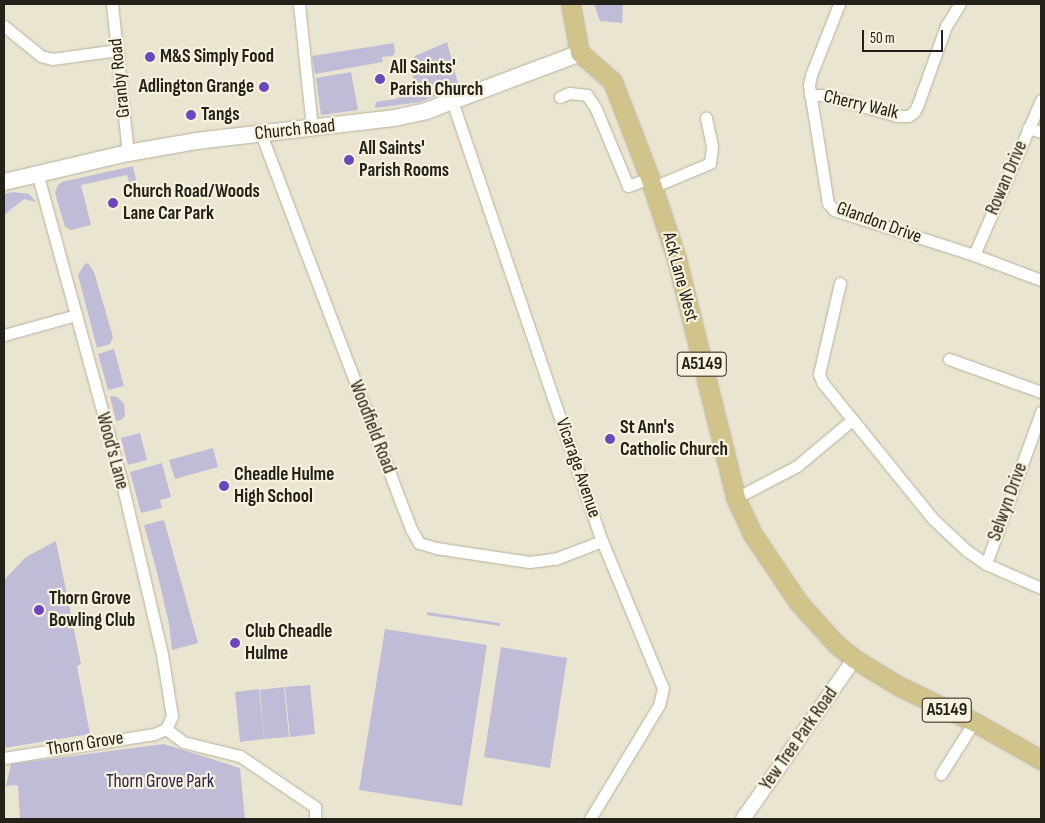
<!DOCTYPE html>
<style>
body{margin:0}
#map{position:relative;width:1045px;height:823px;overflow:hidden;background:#eae5d0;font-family:"Sofia Sans Condensed",sans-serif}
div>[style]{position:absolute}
.green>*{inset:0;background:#c0bcd8}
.roads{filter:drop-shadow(0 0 1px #b6b19d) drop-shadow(0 0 1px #b6b19d)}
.minor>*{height:11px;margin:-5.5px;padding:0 5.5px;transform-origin:5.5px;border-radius:5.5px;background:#fff}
.tertiary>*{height:14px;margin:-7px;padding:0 7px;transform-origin:7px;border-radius:7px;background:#fff}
.secondary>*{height:16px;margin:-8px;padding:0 8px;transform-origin:8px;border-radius:8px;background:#fff}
.primary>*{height:18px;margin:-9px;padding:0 9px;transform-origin:9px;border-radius:9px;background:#d1c48b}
.dots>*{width:14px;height:14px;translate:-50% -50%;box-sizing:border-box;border:2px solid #f7f2dd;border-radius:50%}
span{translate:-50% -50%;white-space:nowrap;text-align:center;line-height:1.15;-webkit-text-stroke:4.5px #f7f2dd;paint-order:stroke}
.shield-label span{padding:1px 4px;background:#f7f2dd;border:1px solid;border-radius:4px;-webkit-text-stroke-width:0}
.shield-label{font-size:18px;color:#232119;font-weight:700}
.poi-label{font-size:19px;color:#232119;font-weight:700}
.left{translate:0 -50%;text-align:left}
.right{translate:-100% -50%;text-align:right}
.street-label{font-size:19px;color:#232119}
.park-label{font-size:19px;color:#2e234d}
.frame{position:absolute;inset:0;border:5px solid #232119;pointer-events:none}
.scale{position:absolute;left:862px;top:30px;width:81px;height:22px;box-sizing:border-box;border:2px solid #232119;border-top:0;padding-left:6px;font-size:15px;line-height:18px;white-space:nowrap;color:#232119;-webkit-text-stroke:4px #f7f2dd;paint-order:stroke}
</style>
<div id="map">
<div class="green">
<i style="clip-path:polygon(594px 4px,623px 4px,622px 23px,600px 21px)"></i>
<i style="clip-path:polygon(447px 42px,459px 87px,420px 102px,375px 108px,376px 102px,396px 99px,410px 90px,414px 82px,410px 64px,415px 56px)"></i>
<i style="clip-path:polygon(394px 43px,395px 52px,393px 56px,382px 57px,383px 62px,315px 74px,312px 56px)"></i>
<i style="clip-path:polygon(351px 72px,358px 110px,321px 115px,316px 78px)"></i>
<i style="clip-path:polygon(133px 166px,136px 180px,129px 182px,127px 175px,81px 185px,91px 225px,71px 230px,65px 227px,55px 193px,58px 185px,62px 182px)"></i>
<i style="clip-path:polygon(13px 192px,29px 194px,36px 202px,24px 199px,4px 215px,4px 194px)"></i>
<i style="clip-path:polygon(88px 263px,94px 272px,113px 337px,110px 344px,97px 348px,78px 275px,85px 264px)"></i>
<i style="clip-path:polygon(114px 349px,124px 386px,108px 390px,98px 354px)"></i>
<i style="clip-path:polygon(110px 396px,117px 397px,124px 404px,125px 416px,121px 420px,116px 421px)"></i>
<i style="clip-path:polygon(140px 433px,147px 460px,128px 465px,121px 438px)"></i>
<i style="clip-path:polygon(213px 448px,218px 467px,175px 479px,169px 460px)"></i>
<i style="clip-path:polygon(162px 463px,171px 497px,160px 500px,162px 508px,141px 513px,130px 472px)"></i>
<i style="clip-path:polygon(164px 520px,198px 643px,172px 650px,169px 624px,157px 572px,144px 525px)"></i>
<i style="clip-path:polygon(56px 541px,81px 664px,77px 666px,90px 734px,4px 748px,4px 580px,26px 557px)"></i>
<i style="clip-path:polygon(427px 612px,500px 623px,500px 626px,427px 615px)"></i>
<i style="clip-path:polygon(385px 629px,487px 645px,462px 806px,359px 790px)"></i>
<i style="clip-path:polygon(501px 647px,567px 658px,550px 768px,484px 757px)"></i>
<i style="clip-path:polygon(310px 685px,315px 734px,290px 737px,285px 687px)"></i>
<i style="clip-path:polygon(284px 687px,289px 737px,264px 739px,260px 690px)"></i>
<i style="clip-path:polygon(259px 689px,264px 739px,240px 742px,235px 692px)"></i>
<i style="clip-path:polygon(164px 744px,240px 768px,245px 819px,20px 819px,18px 785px,6px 786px,11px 764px)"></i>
</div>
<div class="roads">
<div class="minor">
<i style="left:112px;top:4px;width:150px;rotate:83.9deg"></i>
<i style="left:299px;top:4px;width:125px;rotate:84deg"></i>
<i style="left:839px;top:4px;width:76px;rotate:111.5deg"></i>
<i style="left:811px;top:75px;width:10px;rotate:101deg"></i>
<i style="left:809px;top:85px;width:120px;rotate:80.9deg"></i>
<i style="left:828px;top:203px;width:9px;rotate:49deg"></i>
<i style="left:834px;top:210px;width:147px;rotate:17.8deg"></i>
<i style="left:974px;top:255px;width:72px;rotate:20.5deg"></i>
<i style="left:4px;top:26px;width:48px;rotate:39deg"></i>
<i style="left:41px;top:56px;width:11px;rotate:15deg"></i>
<i style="left:52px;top:59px;width:66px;rotate:-7.9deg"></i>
<i style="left:810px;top:95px;width:13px"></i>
<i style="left:823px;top:95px;width:77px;rotate:15.8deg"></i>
<i style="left:897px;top:116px;width:11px"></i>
<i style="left:908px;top:116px;width:7px;rotate:-34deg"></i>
<i style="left:914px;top:112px;width:9px;rotate:-63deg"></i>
<i style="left:918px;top:104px;width:83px;rotate:-70.3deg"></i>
<i style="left:946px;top:26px;width:26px;rotate:-58deg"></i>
<i style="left:560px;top:97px;width:10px;rotate:-24deg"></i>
<i style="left:569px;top:93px;width:18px;rotate:6deg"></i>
<i style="left:587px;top:95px;width:17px;rotate:57deg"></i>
<i style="left:596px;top:109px;width:83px;rotate:67.4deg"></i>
<i style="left:628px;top:186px;width:23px;rotate:-20deg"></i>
<i style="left:452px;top:101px;width:465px;rotate:71.2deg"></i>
<i style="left:602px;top:541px;width:159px;rotate:67.5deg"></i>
<i style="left:663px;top:688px;width:17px;rotate:103deg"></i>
<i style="left:659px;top:705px;width:133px;rotate:121.2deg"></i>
<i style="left:1028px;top:128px;width:14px;rotate:17deg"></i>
<i style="left:261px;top:134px;width:423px;rotate:69.2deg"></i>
<i style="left:411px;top:529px;width:16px;rotate:60deg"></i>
<i style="left:419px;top:543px;width:18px;rotate:16deg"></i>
<i style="left:436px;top:548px;width:94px;rotate:8.6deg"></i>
<i style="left:529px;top:562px;width:26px;rotate:-7deg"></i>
<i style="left:555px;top:559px;width:50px;rotate:-21deg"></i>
<i style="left:653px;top:187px;width:62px;rotate:-22.8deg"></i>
<i style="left:710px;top:163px;width:17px;rotate:-83deg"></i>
<i style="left:712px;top:146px;width:29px;rotate:-102deg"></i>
<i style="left:974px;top:255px;width:169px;rotate:-66.6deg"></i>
<i style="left:840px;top:283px;width:93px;rotate:103deg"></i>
<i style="left:819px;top:374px;width:9px;rotate:69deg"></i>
<i style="left:822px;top:382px;width:176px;rotate:51deg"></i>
<i style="left:933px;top:519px;width:45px;rotate:43.2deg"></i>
<i style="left:966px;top:550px;width:24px;rotate:35deg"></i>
<i style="left:986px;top:564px;width:60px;rotate:23.6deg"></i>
<i style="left:4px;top:335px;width:75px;rotate:-15.5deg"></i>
<i style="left:949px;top:359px;width:98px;rotate:19.7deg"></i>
<i style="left:736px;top:498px;width:69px;rotate:-27.7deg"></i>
<i style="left:797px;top:466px;width:72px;rotate:-39.9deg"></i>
<i style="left:986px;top:564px;width:162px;rotate:-70.1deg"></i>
<i style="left:166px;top:729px;width:21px;rotate:37deg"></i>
<i style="left:183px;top:742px;width:59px;rotate:13.8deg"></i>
<i style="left:240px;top:756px;width:91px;rotate:34.2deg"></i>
<i style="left:315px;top:807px;width:12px;rotate:90deg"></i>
<i style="left:4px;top:758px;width:152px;rotate:-9.1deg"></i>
<i style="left:154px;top:734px;width:13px;rotate:-23deg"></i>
<i style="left:166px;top:729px;width:14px;rotate:-65deg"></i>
<i style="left:172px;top:716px;width:63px;rotate:-99.2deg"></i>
<i style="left:162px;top:654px;width:176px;rotate:-103.2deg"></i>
<i style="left:122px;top:483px;width:319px;rotate:-105.3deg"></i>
<i style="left:941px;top:774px;width:62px;rotate:-57.6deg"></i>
</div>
<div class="tertiary">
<i style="left:743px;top:819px;width:195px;rotate:-55.2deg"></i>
</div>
<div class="secondary">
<i style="left:4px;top:182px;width:127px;rotate:-13.2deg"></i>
<i style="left:128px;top:153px;width:69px;rotate:-10deg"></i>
<i style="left:196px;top:141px;width:199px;rotate:-6.6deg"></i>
<i style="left:394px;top:118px;width:33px;rotate:-12deg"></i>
<i style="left:426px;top:111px;width:165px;rotate:-20.6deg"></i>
</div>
<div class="primary">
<i style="left:571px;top:4px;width:50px;rotate:79.6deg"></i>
<i style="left:580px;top:53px;width:44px;rotate:41.3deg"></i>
<i style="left:613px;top:82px;width:103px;rotate:68.9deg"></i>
<i style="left:650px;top:178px;width:85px;rotate:71.6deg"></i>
<i style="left:677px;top:259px;width:246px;rotate:76.1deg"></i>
<i style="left:736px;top:498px;width:38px;rotate:65deg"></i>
<i style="left:752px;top:533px;width:84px;rotate:56.1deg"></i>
<i style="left:799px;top:603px;width:57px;rotate:47.9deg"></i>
<i style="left:837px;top:645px;width:22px;rotate:39deg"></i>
<i style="left:854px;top:659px;width:54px;rotate:31.3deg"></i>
<i style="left:900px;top:687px;width:82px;rotate:25.3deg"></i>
<i style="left:974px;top:722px;width:77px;rotate:29.6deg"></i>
</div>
</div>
<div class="dots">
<i style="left:150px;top:57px;background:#6b47c0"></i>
<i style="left:380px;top:79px;background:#6b47c0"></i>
<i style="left:264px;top:87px;background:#6b47c0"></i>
<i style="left:191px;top:115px;background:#6b47c0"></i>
<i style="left:349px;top:160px;background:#6b47c0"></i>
<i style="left:113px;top:203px;background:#6b47c0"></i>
<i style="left:610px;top:439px;background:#6b47c0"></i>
<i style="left:224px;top:486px;background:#6b47c0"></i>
<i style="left:39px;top:610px;background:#6b47c0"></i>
<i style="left:235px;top:643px;background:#6b47c0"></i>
</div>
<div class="shield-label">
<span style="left:702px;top:364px">A5149</span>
<span style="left:947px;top:710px">A5149</span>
</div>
<div class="poi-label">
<span class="left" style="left:160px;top:57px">M&amp;S Simply Food</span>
<span class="left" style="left:390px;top:79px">All Saints'<br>Parish Church</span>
<span class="right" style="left:254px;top:87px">Adlington Grange</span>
<span class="left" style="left:201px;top:115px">Tangs</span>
<span class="left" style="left:359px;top:160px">All Saints'<br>Parish Rooms</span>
<span class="left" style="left:123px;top:203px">Church Road/Woods<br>Lane Car Park</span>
<span class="left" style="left:620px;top:439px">St Ann's<br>Catholic Church</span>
<span class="left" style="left:234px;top:486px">Cheadle Hulme<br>High School</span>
<span class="left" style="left:49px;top:610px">Thorn Grove<br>Bowling Club</span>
<span class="left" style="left:245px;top:643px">Club Cheadle<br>Hulme</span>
</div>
<div class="street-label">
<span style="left:120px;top:78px;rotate:-96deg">Granby Road</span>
<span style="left:861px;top:105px;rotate:13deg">Cherry Walk</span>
<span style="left:295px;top:130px;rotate:-6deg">Church Road</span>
<span style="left:1007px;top:178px;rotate:-67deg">Rowan Drive</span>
<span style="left:879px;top:223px;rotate:20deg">Glandon Drive</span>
<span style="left:680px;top:277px;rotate:75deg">Ack Lane West</span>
<span style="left:372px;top:427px;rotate:69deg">Woodfield Road</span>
<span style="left:112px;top:451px;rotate:75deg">Wood's Lane</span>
<span style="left:578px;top:468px;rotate:71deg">Vicarage Avenue</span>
<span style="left:1008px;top:502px;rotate:-70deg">Selwyn Drive</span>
<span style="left:799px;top:739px;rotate:-55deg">Yew Tree Park Road</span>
<span style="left:85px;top:744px;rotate:-9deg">Thorn Grove</span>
</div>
<div class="park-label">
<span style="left:160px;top:782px">Thorn Grove Park</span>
</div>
<div class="frame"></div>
<div class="scale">50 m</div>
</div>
